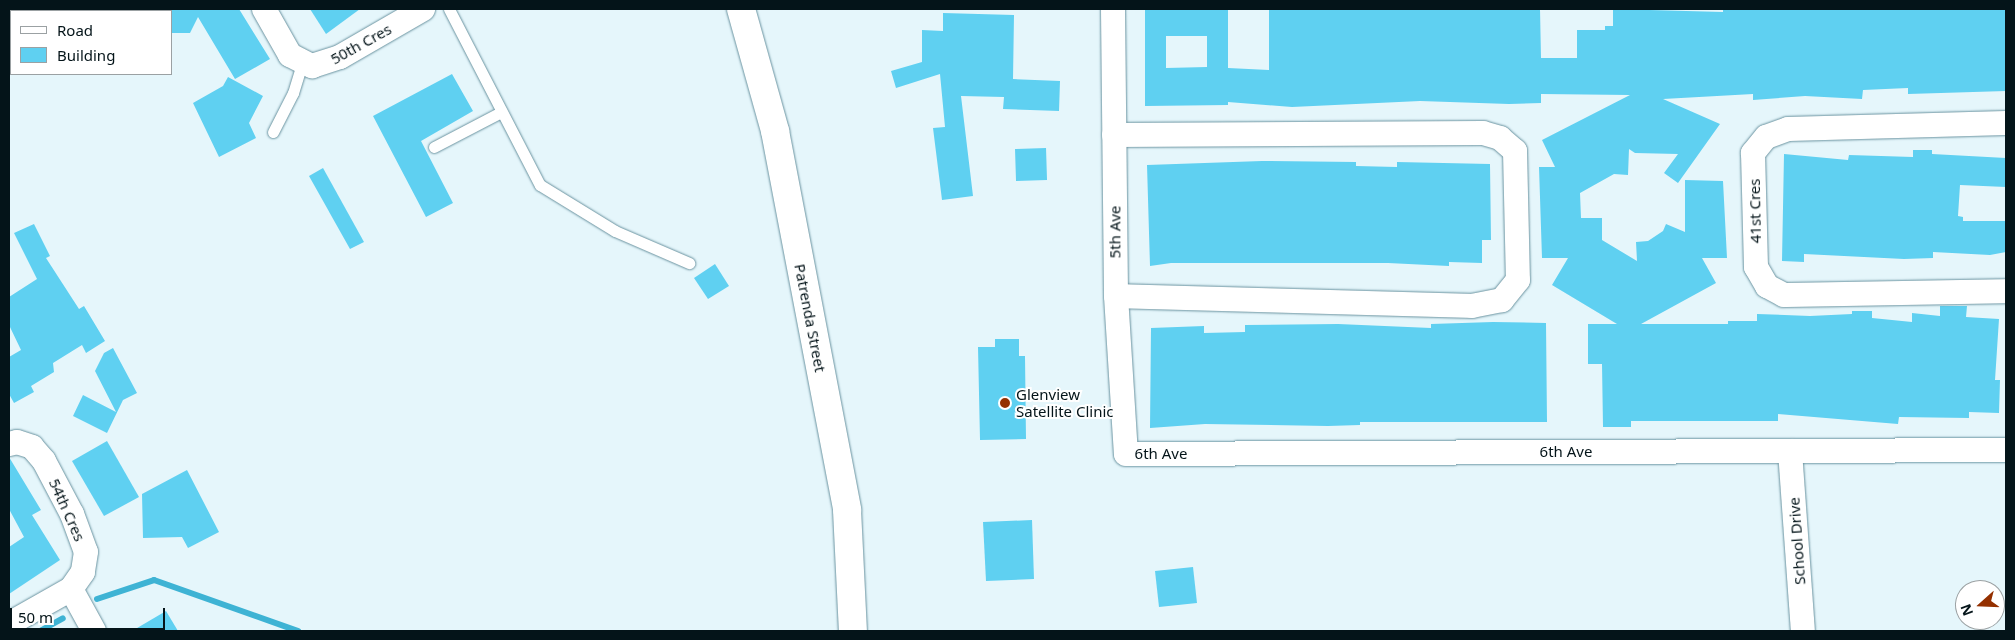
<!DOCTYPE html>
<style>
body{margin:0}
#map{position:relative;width:2015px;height:640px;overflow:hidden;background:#e5f6fb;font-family:"Noto Sans",sans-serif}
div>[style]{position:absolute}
.stream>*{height:6px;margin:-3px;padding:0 3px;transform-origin:3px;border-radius:3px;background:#3eb3d4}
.building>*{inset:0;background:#5fd0f1}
.roads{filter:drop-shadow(0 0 1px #6a93a0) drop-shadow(0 0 1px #6a93a0)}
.lane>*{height:11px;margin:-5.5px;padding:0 5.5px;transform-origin:5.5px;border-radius:5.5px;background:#fff}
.street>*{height:24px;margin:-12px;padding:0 12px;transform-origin:12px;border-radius:12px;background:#fff}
.secondary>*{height:28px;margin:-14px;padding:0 14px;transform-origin:14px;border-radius:14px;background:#fff}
.dots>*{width:14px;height:14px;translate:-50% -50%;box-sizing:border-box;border:2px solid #fff;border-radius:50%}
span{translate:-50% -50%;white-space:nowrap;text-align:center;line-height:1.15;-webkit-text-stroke:4px #fff;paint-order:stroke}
.street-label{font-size:15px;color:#041419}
.poi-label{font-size:15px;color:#041419}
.left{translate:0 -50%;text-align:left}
.frame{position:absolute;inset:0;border:10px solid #041419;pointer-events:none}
.legend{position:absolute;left:10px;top:10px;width:162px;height:65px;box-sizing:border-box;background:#fff;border:1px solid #9ba1a3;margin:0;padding:6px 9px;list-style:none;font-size:15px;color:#041419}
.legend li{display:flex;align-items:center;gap:10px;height:25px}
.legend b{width:25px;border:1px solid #9ba1a3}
.north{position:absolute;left:1955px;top:580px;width:50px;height:50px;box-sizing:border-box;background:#fff;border:1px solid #9ba1a3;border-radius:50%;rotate:250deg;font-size:14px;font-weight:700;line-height:20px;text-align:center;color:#041419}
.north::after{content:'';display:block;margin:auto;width:18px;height:22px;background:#943000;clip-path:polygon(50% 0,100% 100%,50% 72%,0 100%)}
.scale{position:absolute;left:10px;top:608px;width:155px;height:22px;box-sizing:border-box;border:2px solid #041419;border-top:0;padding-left:6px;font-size:15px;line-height:18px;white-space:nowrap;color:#041419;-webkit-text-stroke:4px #fff;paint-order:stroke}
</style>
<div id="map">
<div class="stream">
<i style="left:97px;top:599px;width:60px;rotate:-18.4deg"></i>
<i style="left:154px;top:580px;width:153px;rotate:19.5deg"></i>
<i style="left:40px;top:631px;width:26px;rotate:-29deg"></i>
</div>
<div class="building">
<i style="clip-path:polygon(171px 9px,239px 9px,270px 59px,235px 79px,198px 17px,190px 33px,171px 33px)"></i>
<i style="clip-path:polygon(310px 9px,360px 9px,326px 34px)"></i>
<i style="clip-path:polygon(evenodd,1145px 9px,1228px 9px,1228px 68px,1269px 70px,1269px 9px,1540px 9px,1541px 58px,1577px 58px,1577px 30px,1605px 30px,1605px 26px,1613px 26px,1613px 9px,1723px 12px,1723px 9px,2006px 9px,2006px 91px,1908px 94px,1908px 88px,1863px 90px,1862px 99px,1805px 96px,1753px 100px,1753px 94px,1663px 99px,1720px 124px,1678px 183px,1664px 173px,1678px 154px,1635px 153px,1629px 149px,1628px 175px,1614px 174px,1580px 193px,1581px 218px,1602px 218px,1602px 240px,1637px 261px,1636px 242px,1648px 241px,1663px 231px,1666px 224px,1685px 232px,1685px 180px,1723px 181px,1727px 258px,1702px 258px,1716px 283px,1641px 324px,1728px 324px,1728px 321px,1757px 321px,1757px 314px,1810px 316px,1852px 314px,1852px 311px,1872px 311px,1872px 318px,1912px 322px,1912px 313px,1940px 316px,1940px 306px,1967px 306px,1966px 317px,1999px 319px,1995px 380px,2000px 380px,1999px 413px,1969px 412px,1969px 418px,1899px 417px,1898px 424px,1778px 414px,1778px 421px,1631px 421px,1631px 427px,1603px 427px,1602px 364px,1588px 364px,1588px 324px,1617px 324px,1552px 285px,1568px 258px,1542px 258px,1539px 167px,1555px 167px,1542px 140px,1630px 95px,1541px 94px,1541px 103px,1509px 104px,1420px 101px,1292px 107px,1228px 102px,1228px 105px,1145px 106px,1145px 9px,1166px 36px,1207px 36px,1207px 67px,1166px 68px,1166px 36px)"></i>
<i style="clip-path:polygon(943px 13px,1014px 15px,1013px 79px,1060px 81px,1059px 111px,1003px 109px,1004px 97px,961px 96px,973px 196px,942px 200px,933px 128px,945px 127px,940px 74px,896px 88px,891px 71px,922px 62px,922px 30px,943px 31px)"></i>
<i style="clip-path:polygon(452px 74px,473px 111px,421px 141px,453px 203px,426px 217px,373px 116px)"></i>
<i style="clip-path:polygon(228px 77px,263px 96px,249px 123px,256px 138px,219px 157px,193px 103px,223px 86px)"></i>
<i style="clip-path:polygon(1046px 148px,1047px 180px,1016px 181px,1015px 149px)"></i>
<i style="clip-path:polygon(1913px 150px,1932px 150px,1932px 154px,2006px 158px,2006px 187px,1960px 185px,1958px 216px,1963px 217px,1963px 221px,2006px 221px,2006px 252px,1990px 255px,1933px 252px,1933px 258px,1904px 259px,1804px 254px,1804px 262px,1782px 261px,1784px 154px,1848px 160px,1849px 155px,1913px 157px)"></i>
<i style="clip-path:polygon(1262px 161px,1356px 162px,1356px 166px,1397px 167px,1397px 162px,1490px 164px,1491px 240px,1482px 240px,1482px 263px,1449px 262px,1449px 266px,1388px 263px,1171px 263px,1150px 266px,1147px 165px)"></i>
<i style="clip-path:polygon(323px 168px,364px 242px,350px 249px,309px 176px)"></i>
<i style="clip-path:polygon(34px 224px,50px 256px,46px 258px,79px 309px,84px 306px,105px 341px,86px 353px,82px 345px,53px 363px,54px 372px,31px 386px,34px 392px,14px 403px,9px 394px,9px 357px,21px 350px,9px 325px,9px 297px,37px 279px,14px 233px)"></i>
<i style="clip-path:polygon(715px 264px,729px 286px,708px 299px,694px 278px)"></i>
<i style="clip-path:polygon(1493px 322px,1546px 323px,1547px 422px,1360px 422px,1360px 425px,1328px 426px,1205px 424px,1150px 428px,1151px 328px,1204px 326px,1204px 333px,1245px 332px,1245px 325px,1338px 324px,1431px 328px,1431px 324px)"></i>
<i style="clip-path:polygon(995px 339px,1019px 339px,1019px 356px,1025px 356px,1026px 439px,980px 440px,978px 347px,995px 347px)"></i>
<i style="clip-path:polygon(113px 348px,137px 393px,123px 400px,107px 433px,73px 416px,83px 395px,116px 412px,95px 371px,104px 353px)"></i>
<i style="clip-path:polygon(107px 441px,139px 497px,104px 516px,72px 461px)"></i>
<i style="clip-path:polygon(9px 457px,41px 510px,32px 515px,60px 560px,9px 594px,9px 547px,24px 537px,9px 509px)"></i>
<i style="clip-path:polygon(187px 470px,219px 532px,188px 548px,182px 537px,143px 538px,142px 494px)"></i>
<i style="clip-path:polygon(1032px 520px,1034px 579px,986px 581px,983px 522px)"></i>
<i style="clip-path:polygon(1193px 567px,1197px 603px,1159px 607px,1155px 571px)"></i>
<i style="clip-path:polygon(166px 611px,178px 631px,132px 631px)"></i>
</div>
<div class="roads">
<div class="lane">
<i style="left:449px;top:9px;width:198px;rotate:62.7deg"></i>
<i style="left:540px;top:185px;width:88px;rotate:31.5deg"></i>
<i style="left:615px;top:231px;width:81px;rotate:23.4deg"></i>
<i style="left:273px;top:132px;width:44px;rotate:-62.9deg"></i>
<i style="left:293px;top:93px;width:31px;rotate:-73deg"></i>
<i style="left:434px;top:147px;width:76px;rotate:-27.6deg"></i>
</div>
<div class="street">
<i style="left:264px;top:9px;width:53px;rotate:60.5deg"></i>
<i style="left:290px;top:55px;width:25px;rotate:27deg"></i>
<i style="left:312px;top:66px;width:29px;rotate:-18deg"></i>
<i style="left:340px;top:57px;width:96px;rotate:-30deg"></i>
<i style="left:1113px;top:9px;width:287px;rotate:89.4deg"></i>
<i style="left:1116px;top:296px;width:158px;rotate:86.4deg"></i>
<i style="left:1126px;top:454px;width:880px;rotate:-0.26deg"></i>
<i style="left:2006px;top:123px;width:218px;rotate:178.4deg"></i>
<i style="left:1788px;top:129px;width:23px;rotate:160deg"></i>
<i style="left:1766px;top:137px;width:21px;rotate:129deg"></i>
<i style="left:1753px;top:153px;width:114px;rotate:88.5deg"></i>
<i style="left:1756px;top:267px;width:22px;rotate:60deg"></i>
<i style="left:1767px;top:286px;width:19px;rotate:28deg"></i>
<i style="left:1784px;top:295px;width:222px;rotate:-1deg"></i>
<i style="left:1114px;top:135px;width:369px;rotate:-0.3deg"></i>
<i style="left:1483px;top:133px;width:18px;rotate:16deg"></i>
<i style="left:1500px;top:138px;width:20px;rotate:41deg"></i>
<i style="left:1515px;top:151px;width:129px;rotate:88.7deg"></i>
<i style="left:1518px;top:280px;width:26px;rotate:129deg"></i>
<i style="left:1502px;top:300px;width:31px;rotate:169deg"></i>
<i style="left:1472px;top:306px;width:356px;rotate:-178.4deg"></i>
<i style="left:9px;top:444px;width:8px;rotate:-14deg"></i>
<i style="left:17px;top:442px;width:16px;rotate:18deg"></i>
<i style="left:32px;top:447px;width:18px;rotate:49deg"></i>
<i style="left:44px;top:461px;width:60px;rotate:62.2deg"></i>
<i style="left:72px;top:514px;width:40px;rotate:69.8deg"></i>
<i style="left:86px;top:552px;width:20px;rotate:99deg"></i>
<i style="left:83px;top:572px;width:21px;rotate:125deg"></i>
<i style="left:71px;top:589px;width:71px;rotate:150.6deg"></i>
<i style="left:1790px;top:451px;width:180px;rotate:85.9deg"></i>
<i style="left:71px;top:589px;width:48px;rotate:61.3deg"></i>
</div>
<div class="secondary">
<i style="left:741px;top:9px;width:127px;rotate:74.4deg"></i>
<i style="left:775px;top:131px;width:386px;rotate:79.2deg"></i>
<i style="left:847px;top:510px;width:121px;rotate:87.2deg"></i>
</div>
</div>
<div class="dots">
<i style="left:1005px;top:403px;background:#943000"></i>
</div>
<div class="street-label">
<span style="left:361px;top:44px;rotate:-29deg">50th Cres</span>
<span style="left:1755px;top:211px;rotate:-91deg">41st Cres</span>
<span style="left:1115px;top:232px;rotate:-90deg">5th Ave</span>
<span style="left:810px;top:318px;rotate:79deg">Patrenda Street</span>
<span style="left:1566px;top:452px">6th Ave</span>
<span style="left:1161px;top:454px">6th Ave</span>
<span style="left:67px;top:510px;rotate:66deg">54th Cres</span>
<span style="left:1797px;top:541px;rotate:-94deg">School Drive</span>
</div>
<div class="poi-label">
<span class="left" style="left:1016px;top:403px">Glenview<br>Satellite Clinic</span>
</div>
<div class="frame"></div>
<ul class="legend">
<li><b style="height:6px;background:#fff"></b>Road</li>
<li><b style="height:14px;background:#5fd0f1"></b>Building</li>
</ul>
<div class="north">N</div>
<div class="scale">50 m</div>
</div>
